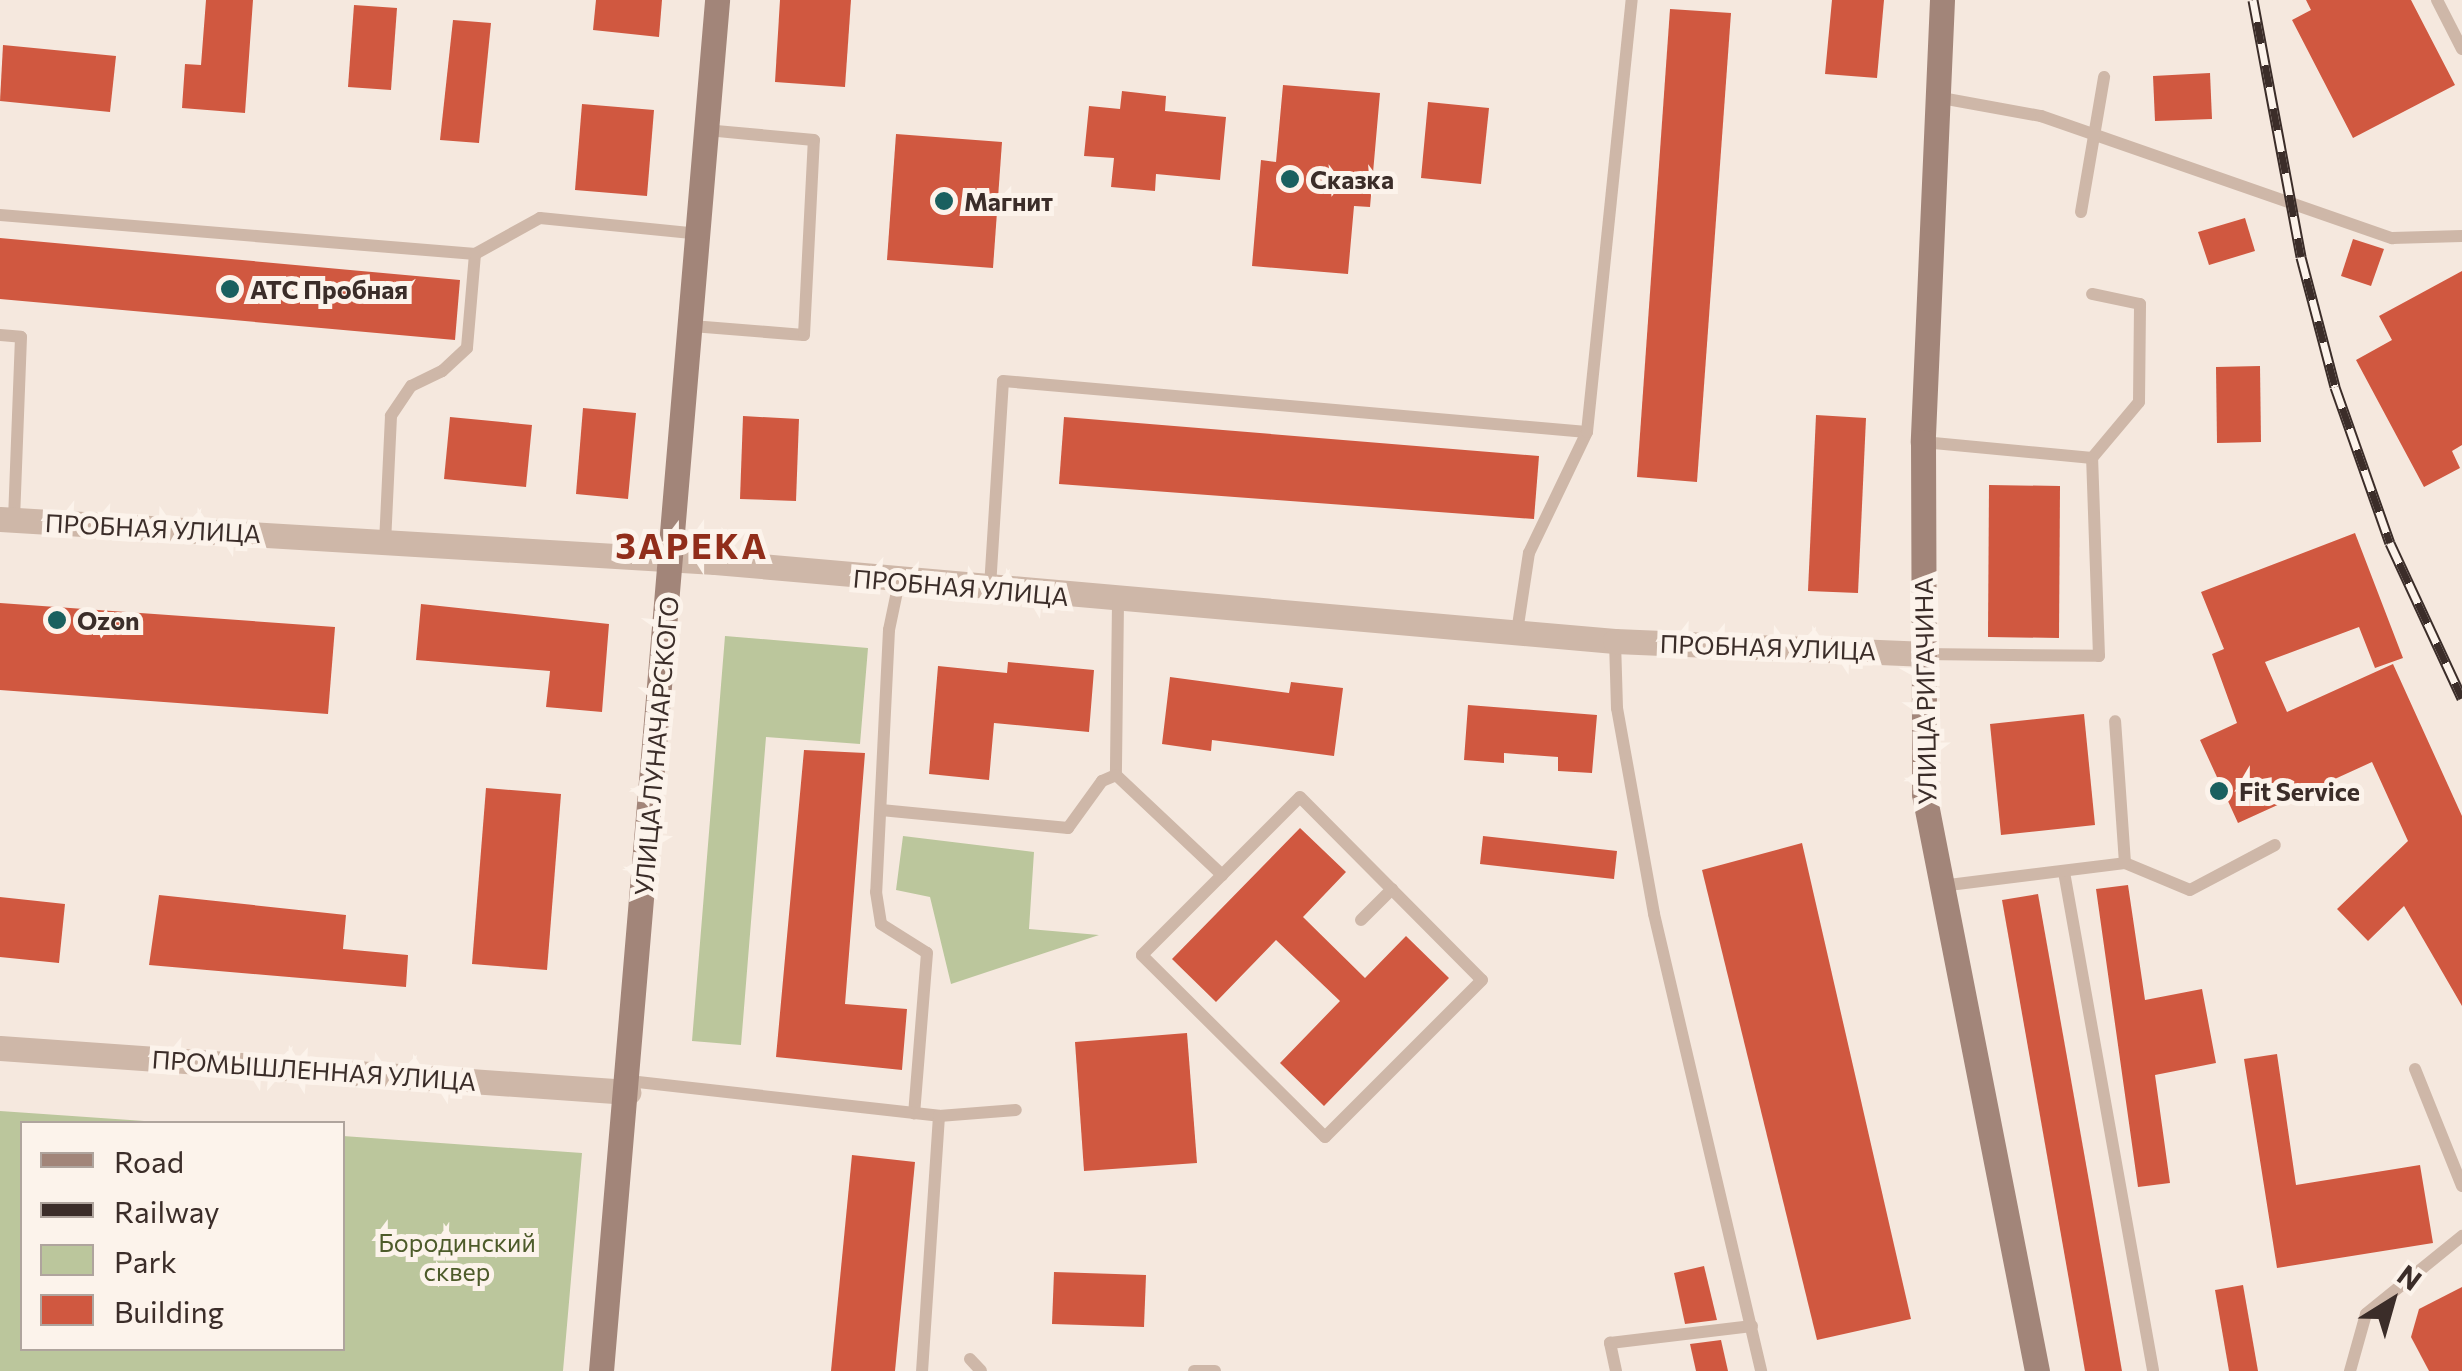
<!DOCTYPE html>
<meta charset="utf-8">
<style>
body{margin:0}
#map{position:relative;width:2462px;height:1371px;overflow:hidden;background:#f5e8de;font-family:Commissioner,sans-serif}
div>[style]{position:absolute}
.green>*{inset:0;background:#bbc69c}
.building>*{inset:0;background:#d05840}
.lane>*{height:12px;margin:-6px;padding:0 6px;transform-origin:6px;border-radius:6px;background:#ceb7a8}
.street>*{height:25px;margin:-12.5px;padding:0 12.5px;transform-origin:12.5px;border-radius:12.5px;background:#ceb7a8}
.secondary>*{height:25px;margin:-12.5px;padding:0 12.5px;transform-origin:12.5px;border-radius:12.5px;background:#a28579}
.rail>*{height:11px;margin-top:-5.5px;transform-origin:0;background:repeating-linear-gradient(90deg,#fcf3eb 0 22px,#3b2d29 0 44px);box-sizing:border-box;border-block:2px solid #3b2d29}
.dots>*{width:28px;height:28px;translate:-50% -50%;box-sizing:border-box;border:5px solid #fcf3eb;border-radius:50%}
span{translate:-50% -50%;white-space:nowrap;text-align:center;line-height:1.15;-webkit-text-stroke:10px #fcf3eb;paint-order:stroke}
.poi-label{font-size:25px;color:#3b2d29;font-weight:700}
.left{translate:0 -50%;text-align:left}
.street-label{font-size:25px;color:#3b2d29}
.park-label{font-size:25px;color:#4d5b2a}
.district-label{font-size:35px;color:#912d1a;font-weight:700;letter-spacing:2.5px}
.legend{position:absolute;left:20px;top:1121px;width:325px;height:230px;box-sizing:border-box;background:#fcf3eb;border:2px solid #afa49d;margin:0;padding:12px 18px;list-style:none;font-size:30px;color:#3b2d29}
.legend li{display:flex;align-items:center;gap:20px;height:50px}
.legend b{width:50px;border:2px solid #afa49d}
.north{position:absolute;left:2342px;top:1251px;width:100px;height:100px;-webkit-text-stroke:8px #fcf3eb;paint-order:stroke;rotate:37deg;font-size:28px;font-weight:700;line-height:40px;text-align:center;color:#3b2d29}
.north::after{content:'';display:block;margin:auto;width:35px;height:45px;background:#3b2d29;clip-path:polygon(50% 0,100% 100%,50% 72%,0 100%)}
</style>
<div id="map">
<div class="green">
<i style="clip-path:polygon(725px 636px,868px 648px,860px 744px,766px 737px,741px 1045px,692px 1041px)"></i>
<i style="clip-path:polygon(903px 836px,1034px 852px,1029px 929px,1099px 935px,951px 984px,930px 897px,896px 890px)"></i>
<i style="clip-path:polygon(0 1111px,173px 1123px,22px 1124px,22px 1348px,342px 1348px,343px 1136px,582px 1153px,563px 1371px,0 1371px)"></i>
</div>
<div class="building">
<i style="clip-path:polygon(206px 0,253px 0,245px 113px,182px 108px,185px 64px,201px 65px)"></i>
<i style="clip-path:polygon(596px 0,662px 0,659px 37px,593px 30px)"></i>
<i style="clip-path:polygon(780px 0,851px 0,845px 87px,775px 82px)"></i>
<i style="clip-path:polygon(1832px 0,1884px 0,1877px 78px,1825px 74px)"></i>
<i style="clip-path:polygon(2306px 0,2411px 0,2455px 85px,2353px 138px,2292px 20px,2311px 10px)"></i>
<i style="clip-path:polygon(354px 5px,397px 8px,391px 90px,348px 87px)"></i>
<i style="clip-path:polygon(1670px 9px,1731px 13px,1697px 482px,1637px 477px)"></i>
<i style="clip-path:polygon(453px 20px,491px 23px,479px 143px,440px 140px)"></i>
<i style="clip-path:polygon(3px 45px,116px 56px,110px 112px,0 101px)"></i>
<i style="clip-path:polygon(2210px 73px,2212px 119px,2155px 121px,2153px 76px)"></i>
<i style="clip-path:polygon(1283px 85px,1380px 93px,1370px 207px,1354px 206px,1348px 274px,1252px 266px,1261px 160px,1276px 162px)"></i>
<i style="clip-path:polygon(1122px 91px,1166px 96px,1165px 111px,1226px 117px,1220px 180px,1156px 174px,1155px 191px,1111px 187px,1114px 158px,1084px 156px,1089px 106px,1120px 109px)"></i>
<i style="clip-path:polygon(1428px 102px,1489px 108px,1481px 184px,1421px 178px)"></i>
<i style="clip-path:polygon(582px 104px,654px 110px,647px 196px,575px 190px)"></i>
<i style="clip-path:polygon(896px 134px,1002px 142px,993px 268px,887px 260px)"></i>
<i style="clip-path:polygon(2245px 218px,2255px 251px,2209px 265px,2198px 232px)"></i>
<i style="clip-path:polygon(0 238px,460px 280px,455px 340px,0 299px)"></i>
<i style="clip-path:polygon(2353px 239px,2384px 249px,2371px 286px,2341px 276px)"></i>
<i style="clip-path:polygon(2462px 271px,2462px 445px,2452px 451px,2460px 468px,2424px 487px,2356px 360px,2392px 340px,2379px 316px)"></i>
<i style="clip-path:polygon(2260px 366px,2261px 442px,2217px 443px,2216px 367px)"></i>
<i style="clip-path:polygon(583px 408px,636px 413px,628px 499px,576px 494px)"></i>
<i style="clip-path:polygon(1816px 415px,1866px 418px,1858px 593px,1808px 591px)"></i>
<i style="clip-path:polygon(743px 416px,799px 419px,796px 501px,740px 499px)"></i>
<i style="clip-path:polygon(450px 417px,532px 425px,526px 487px,444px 479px)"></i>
<i style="clip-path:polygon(1064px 417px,1539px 456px,1534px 519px,1059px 484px)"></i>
<i style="clip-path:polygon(1989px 485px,2060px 486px,2059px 638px,1988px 637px)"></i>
<i style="clip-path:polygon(2355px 533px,2403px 658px,2375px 668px,2359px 627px,2265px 662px,2287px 712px,2393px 664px,2462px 816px,2462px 1006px,2404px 906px,2368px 941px,2337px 909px,2408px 841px,2372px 762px,2238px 823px,2200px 740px,2237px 723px,2212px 654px,2224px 649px,2201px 592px)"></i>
<i style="clip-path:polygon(0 603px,335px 627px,328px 714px,0 690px)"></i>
<i style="clip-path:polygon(421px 604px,609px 624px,602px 712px,546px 707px,550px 671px,416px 660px)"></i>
<i style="clip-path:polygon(1008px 662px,1094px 670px,1089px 732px,994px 723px,989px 780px,929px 774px,938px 666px,1007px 673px)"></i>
<i style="clip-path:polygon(1170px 677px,1289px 693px,1291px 682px,1343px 688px,1334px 756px,1212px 740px,1211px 751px,1162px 744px)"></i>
<i style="clip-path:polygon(1468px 705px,1597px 715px,1592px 773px,1558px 771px,1558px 757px,1504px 753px,1504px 763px,1464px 760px)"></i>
<i style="clip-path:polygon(2084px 714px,2095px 825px,2001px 835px,1990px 724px)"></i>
<i style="clip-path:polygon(804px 750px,865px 753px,845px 1004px,907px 1009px,902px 1070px,776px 1057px)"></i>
<i style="clip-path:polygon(486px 788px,561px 794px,547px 970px,472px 964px)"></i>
<i style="clip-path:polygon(1300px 828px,1346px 872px,1303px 917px,1365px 978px,1406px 936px,1449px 978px,1324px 1106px,1280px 1063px,1340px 1001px,1276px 940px,1216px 1002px,1172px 959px)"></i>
<i style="clip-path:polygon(1483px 836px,1617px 851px,1614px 879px,1480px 864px)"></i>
<i style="clip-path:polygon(1802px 843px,1911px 1319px,1817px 1340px,1702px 870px)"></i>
<i style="clip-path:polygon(2128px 885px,2145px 1000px,2202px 989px,2216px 1063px,2155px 1075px,2170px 1183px,2138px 1187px,2096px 889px)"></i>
<i style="clip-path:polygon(2038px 894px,2089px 1181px,2122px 1371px,2085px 1371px,2002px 900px)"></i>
<i style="clip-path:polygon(159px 895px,346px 915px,343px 949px,408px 955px,406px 987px,149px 965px)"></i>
<i style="clip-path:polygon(0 897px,65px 904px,59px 963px,0 957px)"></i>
<i style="clip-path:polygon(1187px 1033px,1197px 1163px,1084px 1171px,1075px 1042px)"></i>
<i style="clip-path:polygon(2277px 1054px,2296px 1185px,2420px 1165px,2433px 1243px,2277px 1268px,2244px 1059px)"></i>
<i style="clip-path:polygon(852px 1155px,915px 1162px,895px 1371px,831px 1371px)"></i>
<i style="clip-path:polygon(1704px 1266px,1717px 1320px,1685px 1324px,1674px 1273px)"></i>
<i style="clip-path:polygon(1054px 1272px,1146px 1275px,1144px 1327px,1052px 1324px)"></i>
<i style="clip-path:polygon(2243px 1285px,2258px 1371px,2229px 1371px,2215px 1290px)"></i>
<i style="clip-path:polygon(2462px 1287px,2462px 1371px,2429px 1371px,2411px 1337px,2419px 1309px)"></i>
<i style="clip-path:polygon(1721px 1340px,1728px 1371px,1696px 1371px,1690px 1344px)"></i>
</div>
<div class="lane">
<i style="left:2437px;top:0;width:55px;rotate:63deg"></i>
<i style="left:1936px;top:97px;width:107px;rotate:10.3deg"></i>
<i style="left:2041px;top:116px;width:372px;rotate:19.2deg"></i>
<i style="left:2392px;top:238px;width:70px;rotate:-1.6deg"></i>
<i style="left:2081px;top:212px;width:137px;rotate:-80.3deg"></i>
<i style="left:0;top:215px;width:477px;rotate:4.7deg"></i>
<i style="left:475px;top:254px;width:94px;rotate:94.9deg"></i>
<i style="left:467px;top:348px;width:34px;rotate:137deg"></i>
<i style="left:442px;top:371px;width:34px;rotate:154deg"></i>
<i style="left:411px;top:386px;width:36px;rotate:124deg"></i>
<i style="left:391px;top:416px;width:126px;rotate:92.7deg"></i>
<i style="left:475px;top:254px;width:74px;rotate:-29deg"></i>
<i style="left:540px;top:218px;width:160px;rotate:5.7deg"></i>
<i style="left:692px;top:326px;width:112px;rotate:4.6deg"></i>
<i style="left:804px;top:335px;width:195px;rotate:-87.1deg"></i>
<i style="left:814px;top:140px;width:107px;rotate:-174.7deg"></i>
<i style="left:0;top:335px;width:21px;rotate:5deg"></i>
<i style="left:21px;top:337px;width:183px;rotate:92.2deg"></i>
<i style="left:1923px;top:442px;width:170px;rotate:5.4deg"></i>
<i style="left:899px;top:582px;width:49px;rotate:101.8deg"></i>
<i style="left:889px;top:630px;width:262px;rotate:92.8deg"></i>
<i style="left:876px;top:892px;width:32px;rotate:81deg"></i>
<i style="left:881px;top:924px;width:54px;rotate:32.2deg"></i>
<i style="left:927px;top:953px;width:161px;rotate:94.6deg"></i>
<i style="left:990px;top:587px;width:206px;rotate:-86.4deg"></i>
<i style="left:1003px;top:381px;width:586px;rotate:4.99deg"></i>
<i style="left:1118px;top:602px;width:173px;rotate:90.7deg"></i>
<i style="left:1116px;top:775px;width:146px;rotate:43.3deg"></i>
<i style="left:1517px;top:632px;width:80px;rotate:-81.4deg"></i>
<i style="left:1529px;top:553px;width:134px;rotate:-64.4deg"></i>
<i style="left:1587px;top:432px;width:434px;rotate:-84.1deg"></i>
<i style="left:1615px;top:641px;width:67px;rotate:88.3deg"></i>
<i style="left:1617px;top:708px;width:209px;rotate:79.8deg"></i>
<i style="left:1654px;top:914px;width:469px;rotate:76.8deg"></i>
<i style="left:1921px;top:654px;width:178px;rotate:0.6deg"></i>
<i style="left:2099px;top:656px;width:198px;rotate:-92deg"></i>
<i style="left:2092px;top:458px;width:73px;rotate:-50deg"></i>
<i style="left:2139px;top:402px;width:98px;rotate:-89.4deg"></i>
<i style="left:2140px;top:304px;width:49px;rotate:-168.2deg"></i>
<i style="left:1300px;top:797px;width:258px;rotate:45.2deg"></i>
<i style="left:1482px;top:980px;width:222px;rotate:135deg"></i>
<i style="left:1325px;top:1137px;width:258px;rotate:-135.2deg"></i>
<i style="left:1142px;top:955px;width:223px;rotate:-45deg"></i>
<i style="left:881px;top:810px;width:188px;rotate:5.5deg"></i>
<i style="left:1068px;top:828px;width:58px;rotate:-54.1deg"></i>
<i style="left:1102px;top:781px;width:15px;rotate:-23deg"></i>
<i style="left:2125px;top:863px;width:70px;rotate:22.6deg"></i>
<i style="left:2190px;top:890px;width:96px;rotate:-27.9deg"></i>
<i style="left:2064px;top:872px;width:506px;rotate:79.87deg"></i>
<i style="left:1941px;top:886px;width:185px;rotate:-7.1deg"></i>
<i style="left:2125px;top:863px;width:142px;rotate:-94deg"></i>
<i style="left:1361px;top:920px;width:44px;rotate:-45deg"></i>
<i style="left:2415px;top:1069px;width:126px;rotate:68.1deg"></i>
<i style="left:629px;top:1081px;width:312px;rotate:6.4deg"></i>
<i style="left:939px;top:1116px;width:256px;rotate:93.8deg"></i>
<i style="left:939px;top:1116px;width:77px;rotate:-4.5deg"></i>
<i style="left:970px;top:1359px;width:16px;rotate:47deg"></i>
<i style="left:1194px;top:1371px;width:21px"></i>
<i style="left:1616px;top:1371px;width:29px;rotate:-102deg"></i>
<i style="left:1610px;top:1343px;width:143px;rotate:-6.8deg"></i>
<i style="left:2350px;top:1371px;width:59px;rotate:-74.3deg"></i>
<i style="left:2366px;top:1314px;width:124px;rotate:-39.1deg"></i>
</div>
<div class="street">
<i style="left:0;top:519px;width:716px;rotate:3.44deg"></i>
<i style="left:715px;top:562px;width:903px;rotate:5.02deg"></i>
<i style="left:1615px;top:641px;width:306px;rotate:2.4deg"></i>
<i style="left:0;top:1048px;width:630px;rotate:4.01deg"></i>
</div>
<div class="secondary">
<i style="left:1942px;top:0;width:442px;rotate:92.5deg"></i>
<i style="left:1923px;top:442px;width:352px;rotate:89.8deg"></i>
<i style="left:1924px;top:794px;width:588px;rotate:78.92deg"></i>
<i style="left:601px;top:1371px;width:1376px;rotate:-85.16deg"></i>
</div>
<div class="rail">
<i style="left:2253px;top:0;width:261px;rotate:79.4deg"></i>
<i style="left:2301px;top:257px;width:134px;rotate:75.3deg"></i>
<i style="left:2335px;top:387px;width:165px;rotate:70.6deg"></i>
<i style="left:2390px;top:543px;width:171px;rotate:65.1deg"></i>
</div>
<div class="dots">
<i style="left:1290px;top:179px;background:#1a605f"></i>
<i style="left:944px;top:201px;background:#1a605f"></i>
<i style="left:230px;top:289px;background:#1a605f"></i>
<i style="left:57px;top:620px;background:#1a605f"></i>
<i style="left:2219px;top:791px;background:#1a605f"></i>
</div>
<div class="poi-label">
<span class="left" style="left:1310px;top:179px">Сказка</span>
<span class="left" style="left:964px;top:201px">Магнит</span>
<span class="left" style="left:250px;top:289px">АТС Пробная</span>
<span class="left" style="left:77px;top:620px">Ozon</span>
<span class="left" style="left:2239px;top:791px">Fit Service</span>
</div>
<div class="street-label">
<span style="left:153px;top:528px;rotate:3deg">ПРОБНАЯ УЛИЦА</span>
<span style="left:961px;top:587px;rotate:5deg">ПРОБНАЯ УЛИЦА</span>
<span style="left:1768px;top:647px;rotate:2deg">ПРОБНАЯ УЛИЦА</span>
<span style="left:1925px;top:691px;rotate:-91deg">УЛИЦА РИГАЧИНА</span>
<span style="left:656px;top:746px;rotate:-85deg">УЛИЦА ЛУНАЧАРСКОГО</span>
<span style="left:314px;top:1070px;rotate:4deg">ПРОМЫШЛЕННАЯ УЛИЦА</span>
</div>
<div class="park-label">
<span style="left:457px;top:1257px">Бородинский<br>сквер</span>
</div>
<div class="district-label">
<span style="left:692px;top:545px">ЗАРЕКА</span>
</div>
<ul class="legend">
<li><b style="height:12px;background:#a28579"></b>Road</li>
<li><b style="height:12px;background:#3b2d29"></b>Railway</li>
<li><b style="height:28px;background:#bbc69c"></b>Park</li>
<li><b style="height:28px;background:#d05840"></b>Building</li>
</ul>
<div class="north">N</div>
</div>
